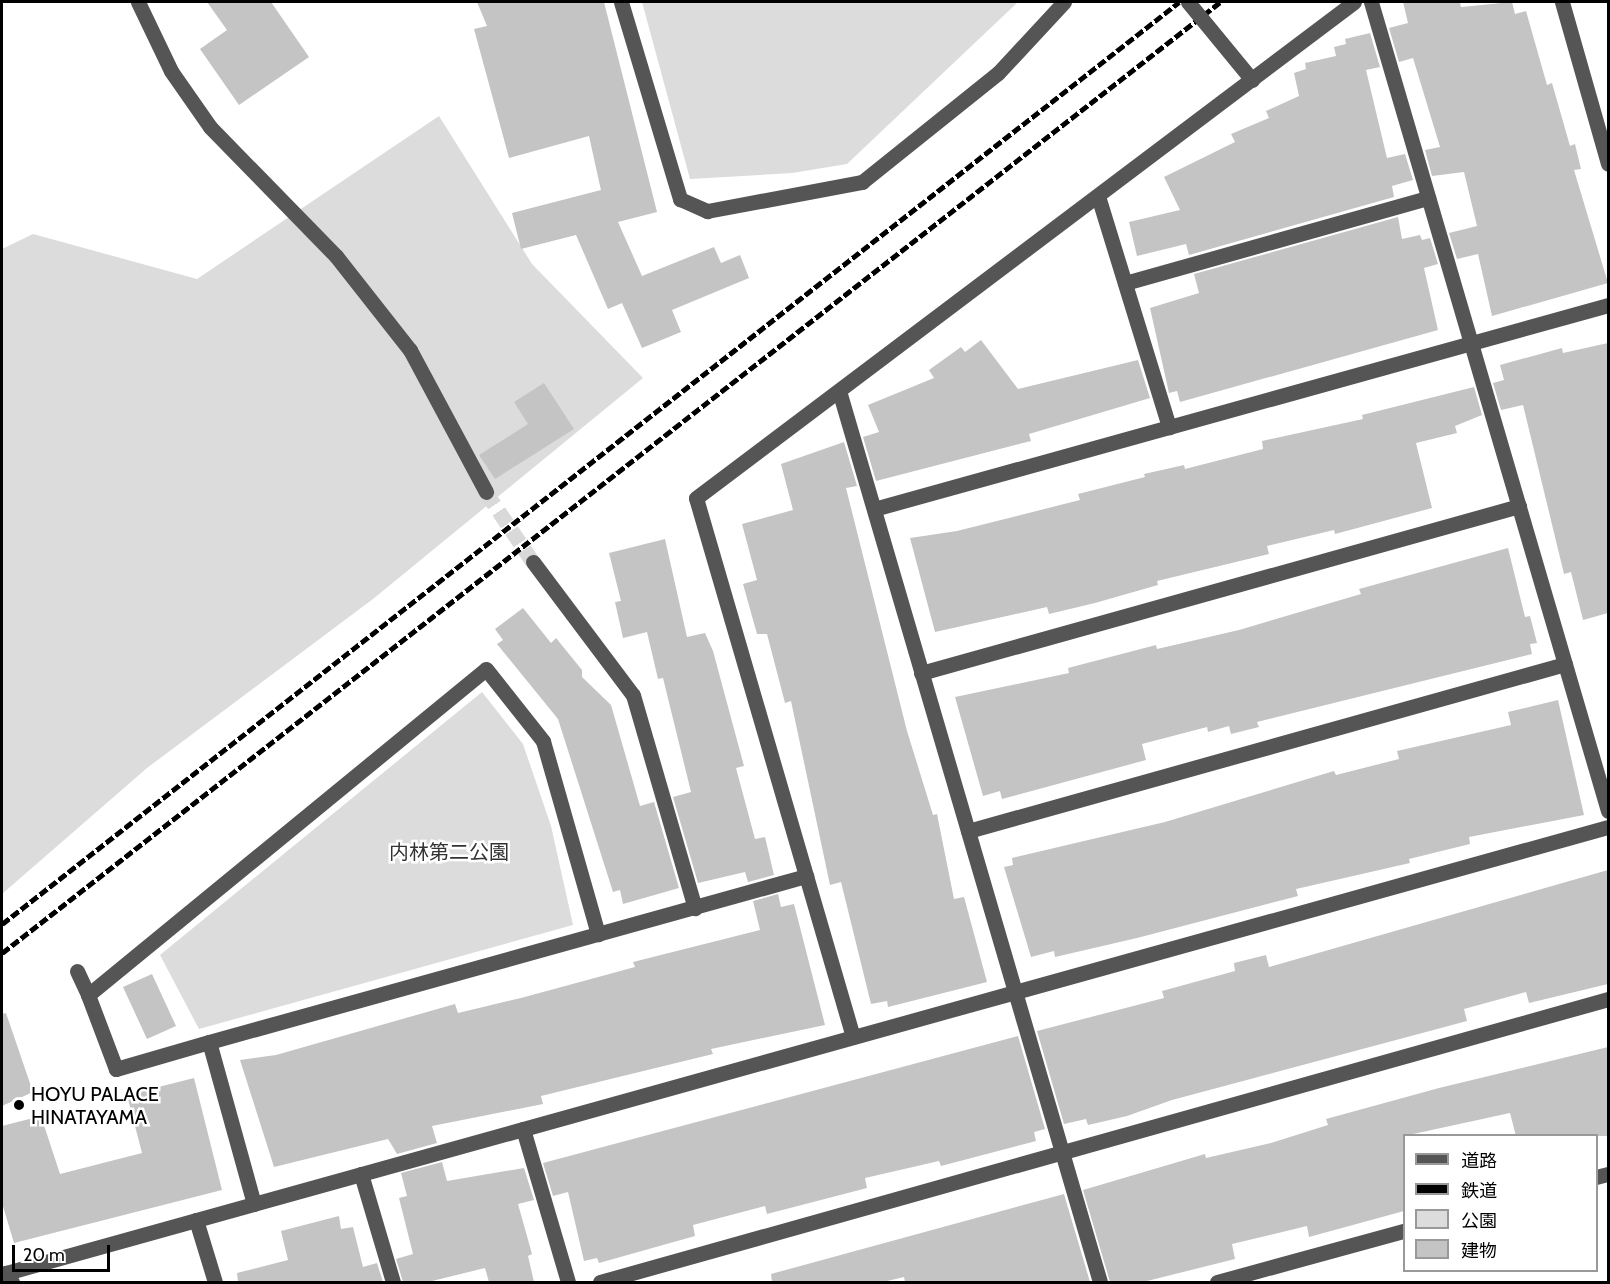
<!DOCTYPE html>
<meta charset="utf-8">
<style>
body{margin:0}
#map{position:relative;width:1610px;height:1284px;overflow:hidden;background:#fff;font-family:Cabin,"Noto Sans JP",sans-serif}
div>[style]{position:absolute}
.green>*{inset:0;background:#dcdcdc}
.building>*{inset:0;background:#c4c4c4}
.minor-tunnel>*{height:15px;margin-top:-7.5px;transform-origin:0;background:repeating-linear-gradient(90deg,#d9d9d9 0 15px,transparent 0 23px)}
.minor>*{height:15px;margin:-7.5px;padding:0 7.5px;transform-origin:7.5px;border-radius:7.5px;background:#555}
.rail>*{height:4.5px;margin-top:-2.25px;transform-origin:0;background:repeating-linear-gradient(90deg,#000 0 9px,transparent 0 12px)}
.minor-bridge>*{height:15px;margin:-7.5px;padding:0 7.5px;transform-origin:7.5px;border-radius:7.5px;background:#555}
.dots>*{width:16px;height:16px;translate:-50% -50%;box-sizing:border-box;border:3px solid #fff;border-radius:50%}
span{translate:-50% -50%;white-space:nowrap;text-align:center;line-height:1.15;-webkit-text-stroke:5px #fff;paint-order:stroke}
.park-label{font-size:20px;color:#333}
.poi-label{font-size:20px;color:#000}
.left{translate:0 -50%;text-align:left}
.frame{position:absolute;inset:0;border:3px solid #000;pointer-events:none}
.legend{position:absolute;left:1403px;top:1134px;width:195px;height:138px;box-sizing:border-box;background:#fff;border:2px solid #999;margin:0;padding:8px 10px;list-style:none;font-size:18px;color:#000}
.legend li{display:flex;align-items:center;gap:12px;height:30px}
.legend b{width:30px;border:2px solid #999}
.scale{position:absolute;left:12px;top:1245px;width:98px;height:27px;box-sizing:border-box;border:3px solid #000;border-top:0;padding-left:8px;font-size:18px;line-height:21px;white-space:nowrap;color:#000;-webkit-text-stroke:4px #fff;paint-order:stroke}
</style>
<div id="map">
<div class="green">
<i style="clip-path:polygon(642px 2px,1018px 2px,847px 164px,792px 173px,690px 179px)"></i>
<i style="clip-path:polygon(439px 116px,532px 264px,643px 378px,373px 599px,147px 768px,2px 894px,2px 249px,33px 234px,197px 279px)"></i>
<i style="clip-path:polygon(482px 692px,523px 744px,551px 826px,573px 925px,199px 1029px,160px 955px)"></i>
</div>
<div class="building">
<i style="clip-path:polygon(207px 2px,271px 2px,309px 57px,239px 105px,200px 49px,227px 30px)"></i>
<i style="clip-path:polygon(477px 2px,604px 2px,657px 212px,618px 222px,642px 276px,714px 247px,721px 263px,740px 255px,749px 278px,672px 310px,681px 332px,642px 348px,622px 303px,608px 309px,576px 235px,521px 249px,512px 213px,601px 190px,600px 186px,589px 136px,509px 158px,474px 29px,487px 26px)"></i>
<i style="clip-path:polygon(1403px 2px,1460px 2px,1461px 7px,1512px 2px,1515px 14px,1526px 11px,1547px 85px,1552px 83px,1570px 146px,1575px 144px,1581px 169px,1574px 170px,1608px 283px,1492px 316px,1478px 254px,1457px 259px,1449px 233px,1477px 226px,1464px 172px,1432px 176px,1425px 150px,1440px 147px,1413px 58px,1399px 62px,1389px 28px,1408px 23px)"></i>
<i style="clip-path:polygon(1370px 33px,1380px 67px,1366px 70px,1387px 158px,1405px 154px,1413px 180px,1392px 186px,1394px 197px,1189px 255px,1186px 244px,1137px 256px,1129px 222px,1180px 210px,1164px 177px,1235px 142px,1231px 134px,1269px 118px,1266px 111px,1299px 96px,1294px 73px,1306px 69px,1305px 63px,1336px 56px,1334px 47px,1346px 44px,1345px 39px)"></i>
<i style="clip-path:polygon(1398px 217px,1402px 239px,1420px 235px,1422px 240px,1430px 238px,1438px 264px,1424px 268px,1438px 330px,1180px 402px,1177px 391px,1169px 393px,1150px 308px,1199px 293px,1194px 274px)"></i>
<i style="clip-path:polygon(981px 340px,1018px 389px,1138px 360px,1150px 398px,1029px 434px,1031px 441px,876px 481px,863px 437px,879px 432px,868px 405px,934px 378px,929px 370px,961px 347px,965px 352px)"></i>
<i style="clip-path:polygon(1608px 343px,1608px 613px,1583px 620px,1571px 572px,1564px 574px,1523px 405px,1501px 410px,1493px 383px,1504px 380px,1500px 365px,1562px 348px,1563px 353px)"></i>
<i style="clip-path:polygon(544px 383px,574px 429px,495px 479px,479px 455px,528px 424px,514px 402px)"></i>
<i style="clip-path:polygon(1474px 387px,1482px 415px,1455px 426px,1457px 433px,1416px 443px,1432px 508px,1335px 534px,1334px 530px,1267px 546px,1269px 554px,1157px 581px,1158px 585px,1095px 603px,1049px 614px,1047px 607px,935px 632px,910px 538px,957px 531px,1080px 500px,1078px 494px,1145px 477px,1144px 474px,1184px 465px,1185px 469px,1263px 449px,1262px 441px,1363px 419px,1362px 415px)"></i>
<i style="clip-path:polygon(844px 442px,857px 486px,846px 488px,907px 731px,933px 815px,937px 814px,954px 899px,964px 897px,987px 982px,888px 1007px,887px 1001px,871px 1004px,841px 882px,830px 885px,791px 701px,785px 703px,767px 634px,757px 634px,743px 584px,757px 580px,742px 524px,793px 510px,781px 464px)"></i>
<i style="clip-path:polygon(665px 539px,687px 637px,705px 633px,713px 651px,744px 766px,736px 768px,755px 839px,765px 837px,774px 875px,748px 882px,745px 872px,698px 883px,673px 797px,691px 792px,663px 678px,658px 679px,647px 632px,623px 638px,615px 602px,621px 601px,609px 553px)"></i>
<i style="clip-path:polygon(1508px 548px,1525px 617px,1530px 616px,1537px 643px,1530px 644px,1532px 654px,1257px 722px,1259px 727px,1231px 734px,1229px 726px,1208px 732px,1207px 727px,1142px 744px,1146px 760px,1002px 799px,1000px 791px,983px 796px,955px 697px,1069px 673px,1068px 668px,1156px 645px,1157px 649px,1239px 630px,1361px 594px,1359px 589px)"></i>
<i style="clip-path:polygon(523px 608px,551px 643px,556px 638px,582px 670px,582px 677px,611px 705px,640px 806px,654px 802px,679px 888px,623px 904px,620px 890px,613px 892px,558px 719px,497px 644px,503px 640px,495px 629px)"></i>
<i style="clip-path:polygon(1558px 700px,1584px 815px,1469px 837px,1470px 844px,1409px 859px,1410px 863px,1296px 889px,1298px 896px,1137px 938px,1055px 957px,1054px 951px,1031px 957px,1004px 867px,1013px 865px,1012px 858px,1165px 822px,1334px 771px,1336px 775px,1399px 759px,1397px 751px,1511px 725px,1508px 712px)"></i>
<i style="clip-path:polygon(1608px 870px,1608px 984px,1529px 1003px,1526px 992px,1464px 1009px,1467px 1021px,1172px 1100px,1127px 1116px,1088px 1125px,1086px 1119px,1064px 1124px,1037px 1031px,1164px 998px,1162px 991px,1235px 971px,1234px 963px,1266px 955px,1269px 967px)"></i>
<i style="clip-path:polygon(778px 894px,781px 907px,794px 904px,825px 1025px,711px 1049px,713px 1054px,541px 1096px,543px 1104px,432px 1126px,437px 1143px,397px 1154px,388px 1139px,274px 1167px,240px 1060px,276px 1055px,455px 1004px,458px 1013px,521px 998px,635px 967px,633px 962px,760px 930px,753px 901px)"></i>
<i style="clip-path:polygon(152px 974px,176px 1026px,147px 1039px,123px 987px)"></i>
<i style="clip-path:polygon(6px 1013px,33px 1092px,2px 1106px,2px 1014px)"></i>
<i style="clip-path:polygon(1018px 1036px,1045px 1129px,1034px 1132px,1036px 1141px,941px 1166px,939px 1161px,865px 1178px,867px 1188px,767px 1214px,765px 1206px,693px 1225px,695px 1236px,599px 1263px,597px 1258px,584px 1261px,568px 1192px,553px 1196px,543px 1163px)"></i>
<i style="clip-path:polygon(1608px 1047px,1608px 1136px,1516px 1136px,1510px 1113px,1404px 1136px,1404px 1211px,1309px 1237px,1307px 1226px,1232px 1244px,1235px 1259px,1143px 1282px,1110px 1282px,1083px 1190px,1205px 1154px,1206px 1158px,1271px 1143px,1328px 1125px,1326px 1119px,1439px 1088px)"></i>
<i style="clip-path:polygon(194px 1078px,222px 1190px,14px 1243px,2px 1203px,2px 1126px,41px 1116px,60px 1174px,142px 1153px,127px 1095px)"></i>
<i style="clip-path:polygon(442px 1162px,447px 1181px,524px 1168px,534px 1200px,518px 1204px,532px 1254px,528px 1256px,534px 1282px,489px 1282px,485px 1268px,428px 1282px,403px 1282px,396px 1259px,413px 1254px,399px 1198px,407px 1196px,401px 1173px)"></i>
<i style="clip-path:polygon(1064px 1194px,1090px 1282px,905px 1282px,904px 1277px,883px 1282px,772px 1282px,771px 1274px)"></i>
<i style="clip-path:polygon(339px 1216px,341px 1229px,353px 1227px,363px 1267px,377px 1263px,383px 1282px,238px 1282px,237px 1273px,288px 1260px,281px 1231px)"></i>
</div>
<div class="minor-tunnel">
<i style="left:486px;top:492px;width:84px;rotate:56.1deg"></i>
</div>
<div class="minor">
<i style="left:138px;top:2px;width:76px;rotate:64.4deg"></i>
<i style="left:171px;top:71px;width:68px;rotate:55.1deg"></i>
<i style="left:210px;top:127px;width:180px;rotate:45.7deg"></i>
<i style="left:336px;top:256px;width:120px;rotate:51.8deg"></i>
<i style="left:410px;top:350px;width:161px;rotate:61.8deg"></i>
<i style="left:621px;top:2px;width:206px;rotate:73.3deg"></i>
<i style="left:680px;top:199px;width:30px;rotate:24deg"></i>
<i style="left:707px;top:211px;width:158px;rotate:-10.6deg"></i>
<i style="left:862px;top:182px;width:174px;rotate:-38.7deg"></i>
<i style="left:998px;top:73px;width:97px;rotate:-47.1deg"></i>
<i style="left:1371px;top:2px;width:843px;rotate:73.67deg"></i>
<i style="left:1562px;top:2px;width:168px;rotate:74.1deg"></i>
<i style="left:1098px;top:196px;width:242px;rotate:72.9deg"></i>
<i style="left:1125px;top:283px;width:315px;rotate:-15.7deg"></i>
<i style="left:840px;top:394px;width:925px;rotate:73.68deg"></i>
<i style="left:874px;top:509px;width:762px;rotate:-15.53deg"></i>
<i style="left:533px;top:562px;width:166px;rotate:53.1deg"></i>
<i style="left:633px;top:695px;width:222px;rotate:73.8deg"></i>
<i style="left:921px;top:673px;width:621px;rotate:-15.6deg"></i>
<i style="left:968px;top:831px;width:620px;rotate:-15.63deg"></i>
<i style="left:77px;top:971px;width:26px;rotate:65deg"></i>
<i style="left:853px;top:1037px;width:561px;rotate:-106.24deg"></i>
<i style="left:696px;top:498px;width:824px;rotate:-37.01deg"></i>
<i style="left:209px;top:1042px;width:97px;rotate:163.8deg"></i>
<i style="left:116px;top:1069px;width:79px;rotate:-110.7deg"></i>
<i style="left:88px;top:995px;width:514px;rotate:-39.32deg"></i>
<i style="left:486px;top:669px;width:92px;rotate:51.6deg"></i>
<i style="left:543px;top:741px;width:201px;rotate:74.1deg"></i>
<i style="left:523px;top:1129px;width:159px;rotate:73.6deg"></i>
<i style="left:361px;top:1174px;width:113px;rotate:73.5deg"></i>
<i style="left:1596px;top:1177px;width:12px;rotate:-14deg"></i>
<i style="left:254px;top:1204px;width:168px;rotate:-105.5deg"></i>
<i style="left:209px;top:1042px;width:620px;rotate:-15.54deg"></i>
<i style="left:196px;top:1220px;width:65px;rotate:73deg"></i>
<i style="left:12px;top:1282px;width:11px;rotate:-124deg"></i>
<i style="left:6px;top:1273px;width:1663px;rotate:-15.56deg"></i>
<i style="left:600px;top:1282px;width:1047px;rotate:-15.68deg"></i>
<i style="left:1217px;top:1282px;width:194px;rotate:-15.3deg"></i>
</div>
<div class="rail">
<i style="left:2px;top:924px;width:1495px;rotate:-38.07deg"></i>
<i style="left:2px;top:953px;width:1545px;rotate:-37.98deg"></i>
</div>
<div class="minor-bridge">
<i style="left:1188px;top:2px;width:101px;rotate:50.6deg"></i>
</div>
<div class="dots">
<i style="left:19px;top:1105px;background:#000"></i>
</div>
<div class="park-label">
<span style="left:449px;top:852px">内林第二公園</span>
</div>
<div class="poi-label">
<span class="left" style="left:31px;top:1106px">HOYU PALACE<br>HINATAYAMA</span>
</div>
<div class="frame"></div>
<ul class="legend">
<li><b style="height:8px;background:#555"></b>道路</li>
<li><b style="height:8px;background:#000"></b>鉄道</li>
<li><b style="height:16px;background:#dcdcdc"></b>公園</li>
<li><b style="height:16px;background:#c4c4c4"></b>建物</li>
</ul>
<div class="scale">20 m</div>
</div>
